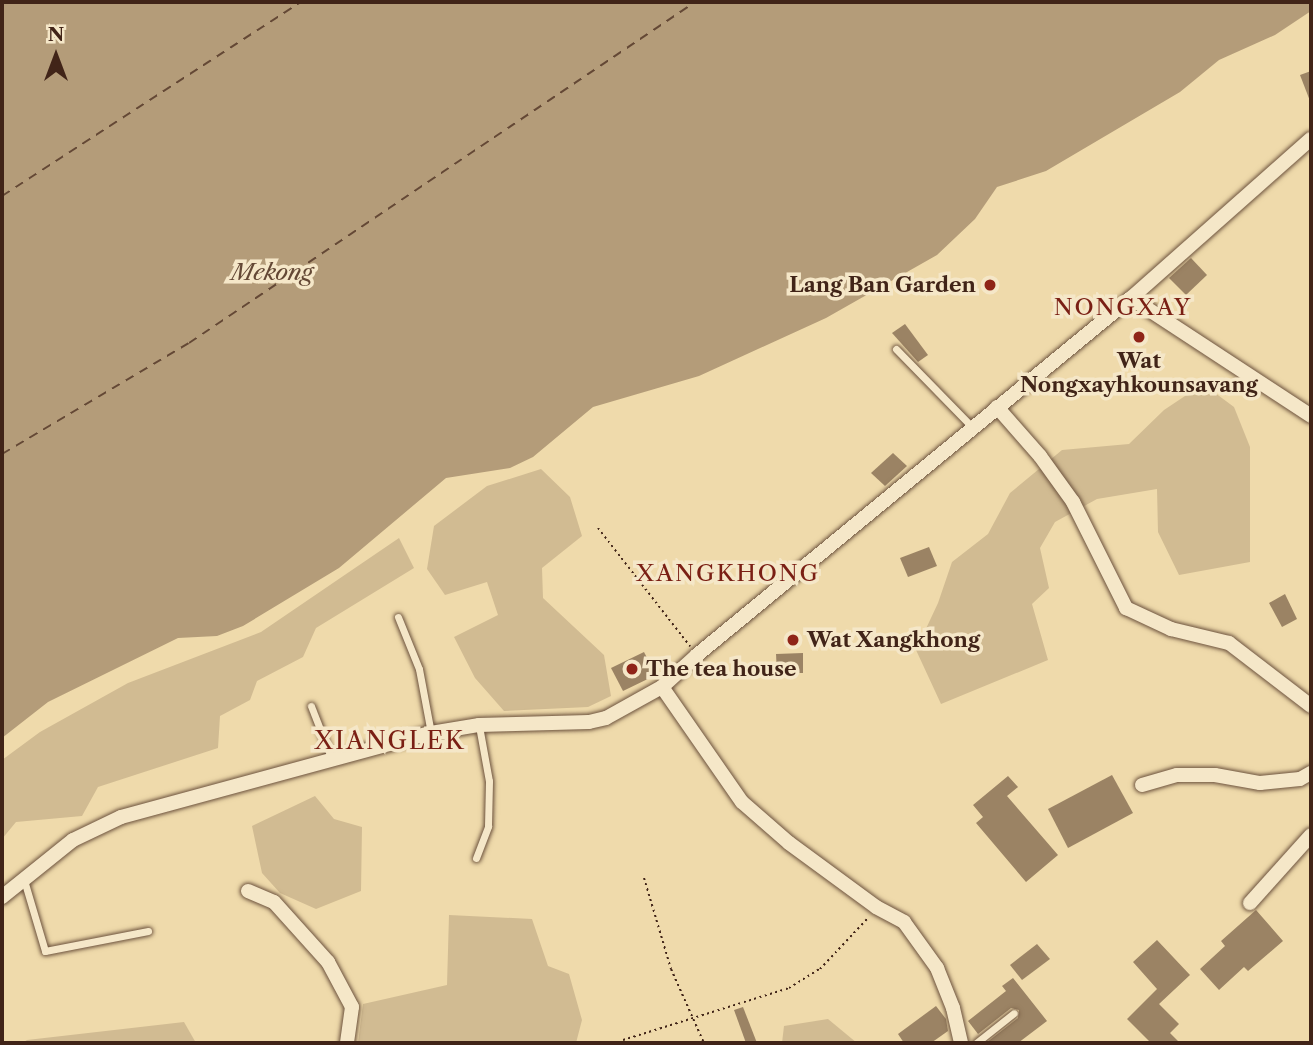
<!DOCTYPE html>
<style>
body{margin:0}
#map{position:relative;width:1313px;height:1045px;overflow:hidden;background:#efdaab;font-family:"Libre Caslon Text",serif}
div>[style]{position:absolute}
.green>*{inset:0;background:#d1bb92}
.water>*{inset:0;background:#b49c79}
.ferry>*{height:2px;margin-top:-1px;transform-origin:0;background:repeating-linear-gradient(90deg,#644835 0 9px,transparent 0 16px)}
.building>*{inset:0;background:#9b8364}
.path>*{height:2px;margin-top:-1px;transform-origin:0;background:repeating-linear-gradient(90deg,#412418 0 2px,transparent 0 5.5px)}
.roads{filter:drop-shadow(0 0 2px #6c523d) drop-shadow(0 0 2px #6c523d)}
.service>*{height:7px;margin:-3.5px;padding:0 3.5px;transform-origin:3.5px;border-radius:3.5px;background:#f5e7c8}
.minor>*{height:14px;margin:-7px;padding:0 7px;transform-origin:7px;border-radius:7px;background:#f5e7c8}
.dots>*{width:19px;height:19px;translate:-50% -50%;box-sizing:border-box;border:4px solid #f5e7c8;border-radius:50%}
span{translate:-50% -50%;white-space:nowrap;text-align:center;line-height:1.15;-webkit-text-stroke:7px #f5e7c8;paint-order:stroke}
.poi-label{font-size:21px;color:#412418;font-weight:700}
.right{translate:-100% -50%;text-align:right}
.left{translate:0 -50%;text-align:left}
.water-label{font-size:23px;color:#644835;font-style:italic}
.neighbourhood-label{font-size:23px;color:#7a1f14;letter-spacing:2px}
.quarter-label{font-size:24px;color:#7a1f14;letter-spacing:2px}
.frame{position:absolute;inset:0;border:4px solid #412418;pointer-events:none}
.north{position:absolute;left:21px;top:21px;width:70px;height:70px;-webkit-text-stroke:5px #f5e7c8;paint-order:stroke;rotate:0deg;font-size:19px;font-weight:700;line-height:28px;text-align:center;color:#412418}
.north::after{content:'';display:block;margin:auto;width:24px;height:32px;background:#412418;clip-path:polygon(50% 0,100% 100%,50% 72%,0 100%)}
</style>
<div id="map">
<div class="green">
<i style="clip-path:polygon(1203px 384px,1234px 407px,1250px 447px,1250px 562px,1179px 575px,1158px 532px,1157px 489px,1097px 499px,1055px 522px,1040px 548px,1049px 588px,1032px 604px,1048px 660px,941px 704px,916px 650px,938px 603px,952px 562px,988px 534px,1010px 493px,1062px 450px,1129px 444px,1164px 410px)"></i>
<i style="clip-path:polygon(541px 469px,570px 497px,582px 536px,542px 568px,543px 598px,604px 655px,611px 696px,588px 707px,504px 711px,475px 678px,454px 637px,498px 615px,487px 582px,445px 595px,427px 569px,434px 526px,487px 486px)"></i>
<i style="clip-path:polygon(399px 538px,414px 568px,316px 628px,303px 657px,257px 681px,250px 700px,220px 716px,218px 748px,98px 787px,82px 816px,16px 822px,2px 839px,2px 760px,40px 732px,128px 683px,261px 632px)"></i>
<i style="clip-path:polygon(315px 796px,334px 819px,362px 827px,361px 891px,316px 909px,280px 893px,262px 873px,252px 826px)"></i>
<i style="clip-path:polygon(449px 915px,532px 919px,548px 966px,569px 974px,582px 1020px,576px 1043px,358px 1043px,363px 1004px,447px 985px)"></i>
<i style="clip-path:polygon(828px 1019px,857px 1043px,782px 1043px,784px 1026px)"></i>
<i style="clip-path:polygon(184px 1022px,196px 1043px,22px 1043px,27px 1040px)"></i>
</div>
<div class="water">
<i style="clip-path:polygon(2px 2px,1311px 2px,1311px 11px,1275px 35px,1219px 60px,1180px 92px,1046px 171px,997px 187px,975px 219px,937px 255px,826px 318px,699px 376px,593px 407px,533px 457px,510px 468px,446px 478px,339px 568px,243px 626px,217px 636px,178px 638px,48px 702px,2px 738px)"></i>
</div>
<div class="ferry">
<i style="left:2px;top:196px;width:356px;rotate:-33deg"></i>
<i style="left:2px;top:454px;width:217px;rotate:-30.7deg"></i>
<i style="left:189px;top:343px;width:610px;rotate:-33.98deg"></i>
</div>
<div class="building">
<i style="clip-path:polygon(1311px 71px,1311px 101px,1310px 101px,1300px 75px)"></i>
<i style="clip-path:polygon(1191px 258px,1207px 275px,1186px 295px,1169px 278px)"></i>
<i style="clip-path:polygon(905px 324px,928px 355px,918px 362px,892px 333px)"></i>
<i style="clip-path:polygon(893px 453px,907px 466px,885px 486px,871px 473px)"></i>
<i style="clip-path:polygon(929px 547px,937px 566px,908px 577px,900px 558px)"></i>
<i style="clip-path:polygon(1285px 594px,1297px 619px,1282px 627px,1269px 603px)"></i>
<i style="clip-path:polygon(644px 652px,656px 675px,623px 691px,611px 668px)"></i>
<i style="clip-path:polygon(803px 653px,803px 673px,777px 673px,776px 654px)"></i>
<i style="clip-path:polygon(1112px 775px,1133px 813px,1068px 848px,1048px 809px)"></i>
<i style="clip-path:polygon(1008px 776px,1018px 787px,1007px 796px,1058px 855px,1026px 882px,976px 823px,983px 817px,973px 805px)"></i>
<i style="clip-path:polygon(1256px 910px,1283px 941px,1248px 971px,1244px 967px,1219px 990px,1200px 969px,1225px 946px,1221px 941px)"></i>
<i style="clip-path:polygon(1157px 940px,1190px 975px,1159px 1004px,1179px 1024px,1170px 1033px,1180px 1043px,1151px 1043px,1127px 1019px,1157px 989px,1133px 962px)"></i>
<i style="clip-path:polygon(1037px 944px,1050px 959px,1022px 980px,1010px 965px)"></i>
<i style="clip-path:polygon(1013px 978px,1047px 1021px,1018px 1043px,986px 1043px,1018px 1018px,1019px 1010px,1011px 1008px,978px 1034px,968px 1021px,1006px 991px,1002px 986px)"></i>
<i style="clip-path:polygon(936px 1006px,946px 1019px,948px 1031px,931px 1043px,904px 1043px,898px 1034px)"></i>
<i style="clip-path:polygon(743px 1007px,757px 1043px,746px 1043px,734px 1010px)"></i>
</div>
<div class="path">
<i style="left:598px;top:528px;width:150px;rotate:52.1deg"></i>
<i style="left:644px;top:878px;width:95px;rotate:73.5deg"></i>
<i style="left:671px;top:969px;width:81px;rotate:66deg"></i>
<i style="left:623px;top:1040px;width:174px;rotate:-17.4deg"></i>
<i style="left:789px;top:988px;width:36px;rotate:-32deg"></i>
<i style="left:820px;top:969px;width:69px;rotate:-46.8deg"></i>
</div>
<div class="roads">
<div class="service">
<i style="left:896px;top:349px;width:109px;rotate:45.7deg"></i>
<i style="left:398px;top:617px;width:56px;rotate:68deg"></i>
<i style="left:419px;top:669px;width:65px;rotate:79.4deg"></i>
<i style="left:311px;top:706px;width:58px;rotate:68.7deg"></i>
<i style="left:476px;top:858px;width:34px;rotate:-69deg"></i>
<i style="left:488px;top:826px;width:45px;rotate:-88.7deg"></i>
<i style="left:489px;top:781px;width:56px;rotate:-100.3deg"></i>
<i style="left:24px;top:880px;width:74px;rotate:73.5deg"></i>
<i style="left:45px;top:951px;width:105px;rotate:-11deg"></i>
<i style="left:976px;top:1043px;width:48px;rotate:-38.3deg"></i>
</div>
<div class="minor">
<i style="left:1131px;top:298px;width:215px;rotate:33.2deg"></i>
<i style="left:997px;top:407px;width:65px;rotate:48.7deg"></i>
<i style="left:1040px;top:456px;width:57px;rotate:54.3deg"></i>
<i style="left:1073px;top:502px;width:119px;rotate:63.4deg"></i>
<i style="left:1126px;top:608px;width:50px;rotate:25deg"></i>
<i style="left:1171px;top:629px;width:60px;rotate:13.6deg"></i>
<i style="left:1229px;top:643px;width:103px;rotate:37.5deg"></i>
<i style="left:662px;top:687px;width:140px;rotate:55.2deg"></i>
<i style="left:742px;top:802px;width:62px;rotate:41.1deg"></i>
<i style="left:789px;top:843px;width:108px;rotate:36.3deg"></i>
<i style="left:876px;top:907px;width:32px;rotate:28deg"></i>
<i style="left:904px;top:922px;width:57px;rotate:54.3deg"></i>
<i style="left:937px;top:968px;width:43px;rotate:68.2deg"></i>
<i style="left:953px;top:1008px;width:36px;rotate:77deg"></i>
<i style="left:1142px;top:785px;width:36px;rotate:-16deg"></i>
<i style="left:1177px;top:775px;width:38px"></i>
<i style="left:1215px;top:775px;width:46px;rotate:10.1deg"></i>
<i style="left:1260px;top:783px;width:40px;rotate:-5.7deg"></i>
<i style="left:1300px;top:779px;width:13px;rotate:-29deg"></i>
<i style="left:248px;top:891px;width:28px;rotate:23deg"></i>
<i style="left:274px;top:902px;width:81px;rotate:48deg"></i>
<i style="left:328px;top:962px;width:51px;rotate:61.9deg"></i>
<i style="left:352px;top:1007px;width:36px;rotate:98deg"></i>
<i style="left:2px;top:897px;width:91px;rotate:-38.8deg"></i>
<i style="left:73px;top:840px;width:53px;rotate:-25.6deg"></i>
<i style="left:121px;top:817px;width:321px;rotate:-15.2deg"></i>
<i style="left:431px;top:733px;width:49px;rotate:-9.5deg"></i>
<i style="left:479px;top:725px;width:110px;rotate:-1.6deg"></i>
<i style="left:589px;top:722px;width:17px;rotate:-13deg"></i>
<i style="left:606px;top:718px;width:64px;rotate:-29deg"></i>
<i style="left:662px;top:687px;width:47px;rotate:-42.4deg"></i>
<i style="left:697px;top:655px;width:562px;rotate:-39.44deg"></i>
<i style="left:1131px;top:298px;width:240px;rotate:-41.5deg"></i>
<i style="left:1250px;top:903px;width:91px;rotate:-48.1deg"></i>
</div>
</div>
<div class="dots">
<i style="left:990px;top:285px;background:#8f2418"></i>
<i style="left:1139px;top:337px;background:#8f2418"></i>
<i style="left:793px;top:640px;background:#8f2418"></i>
<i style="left:632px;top:669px;background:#8f2418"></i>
</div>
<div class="poi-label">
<span class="right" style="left:976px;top:285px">Lang Ban Garden</span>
<span style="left:1139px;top:373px">Wat<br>Nongxayhkounsavang</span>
<span class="left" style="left:807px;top:640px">Wat Xangkhong</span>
<span class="left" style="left:646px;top:669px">The tea house</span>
</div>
<div class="water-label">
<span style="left:272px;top:272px">Mekong</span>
</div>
<div class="neighbourhood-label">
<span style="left:1123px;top:307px">NONGXAY</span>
<span style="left:728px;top:573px">XANGKHONG</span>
</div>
<div class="quarter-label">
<span style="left:390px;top:741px">XIANGLEK</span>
</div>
<div class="frame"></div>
<div class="north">N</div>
</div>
